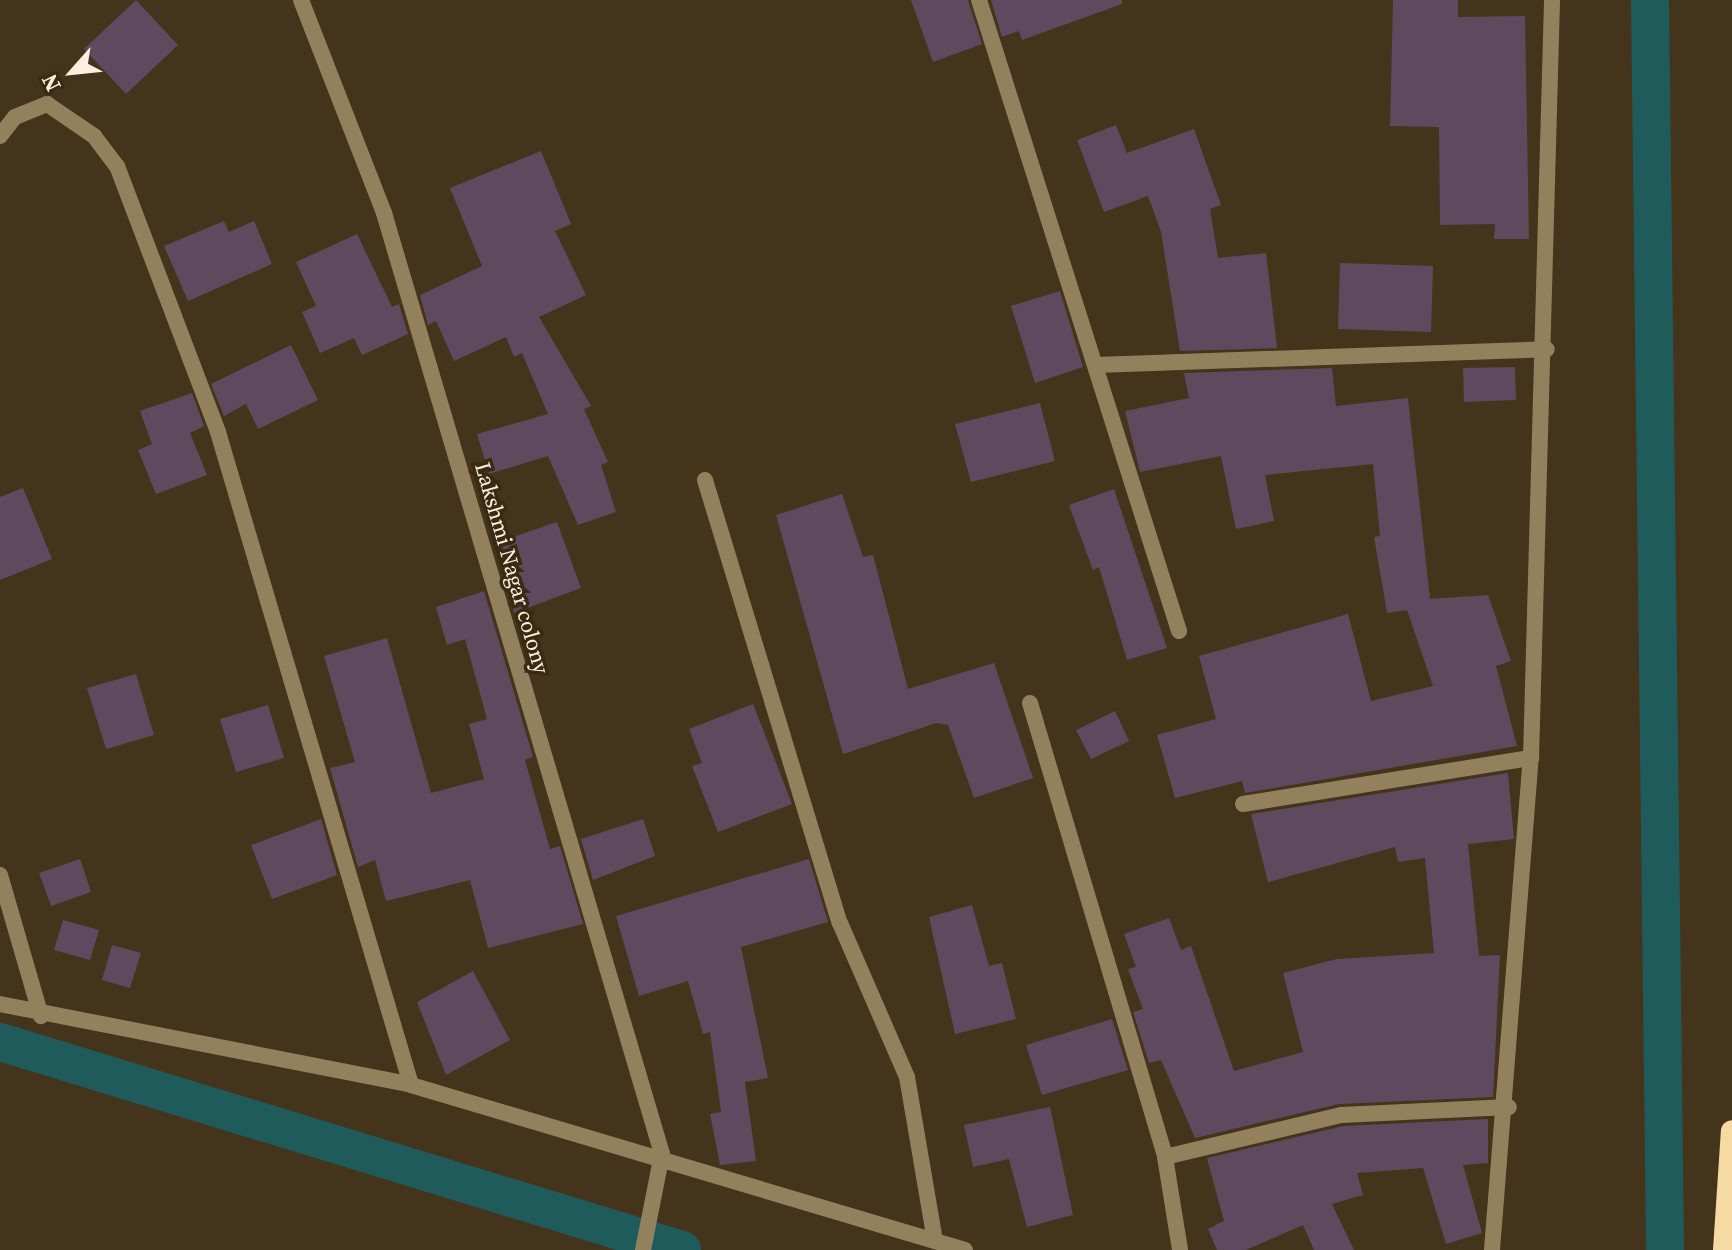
<!DOCTYPE html>
<style>
body{margin:0}
#map{position:relative;width:1732px;height:1250px;overflow:hidden;background:#44341c;font-family:"Source Serif 4",serif}
div>[style]{position:absolute}
.canal>*{height:38px;margin:-19px;padding:0 19px;transform-origin:19px;border-radius:19px;background:#205b5c}
.building>*{inset:0;background:#5f495f}
.service>*{height:16px;margin:-8px;padding:0 8px;transform-origin:8px;border-radius:8px;background:#93815e}
.minor>*{height:16px;margin:-8px;padding:0 8px;transform-origin:8px;border-radius:8px;background:#93815e}
.trunk>*{height:22px;margin:-11px;padding:0 11px;transform-origin:11px;border-radius:11px;background:#f6daa4}
span{translate:-50% -50%;white-space:nowrap;text-align:center;line-height:1.15;-webkit-text-stroke:7px #3a2a11;paint-order:stroke}
.street-label{font-size:22px;color:#faefe1}
.north{position:absolute;left:32px;top:32px;width:80px;height:80px;-webkit-text-stroke:6px #3a2a11;paint-order:stroke;rotate:243deg;font-size:22px;font-weight:700;line-height:32px;text-align:center;color:#faefe1}
.north::after{content:'';display:block;margin:auto;width:28px;height:36px;background:#faefe1;clip-path:polygon(50% 0,100% 100%,50% 72%,0 100%)}
</style>
<div id="map">
<div class="canal">
<i style="left:1650px;top:0;width:1250px;rotate:89.31deg"></i>
<i style="left:0;top:1042px;width:713px;rotate:16.96deg"></i>
</div>
<div class="building">
<i style="clip-path:polygon(136px 0,178px 45px,126px 94px,84px 49px)"></i>
<i style="clip-path:polygon(911px 0,968px 0,982px 44px,933px 62px)"></i>
<i style="clip-path:polygon(991px 0,1122px 0,1122px 4px,1022px 40px,1019px 31px,1002px 37px)"></i>
<i style="clip-path:polygon(1393px 0,1458px 0,1458px 17px,1525px 16px,1529px 239px,1494px 239px,1495px 224px,1440px 225px,1439px 127px,1390px 126px)"></i>
<i style="clip-path:polygon(1116px 125px,1127px 153px,1194px 129px,1221px 205px,1210px 209px,1218px 258px,1266px 253px,1277px 348px,1180px 351px,1161px 232px,1148px 196px,1104px 212px,1077px 140px)"></i>
<i style="clip-path:polygon(541px 151px,571px 224px,555px 231px,586px 295px,539px 317px,591px 406px,584px 409px,608px 462px,601px 465px,616px 512px,578px 525px,548px 456px,489px 474px,477px 434px,548px 414px,522px 353px,514px 357px,506px 337px,454px 361px,436px 321px,428px 325px,420px 295px,482px 266px,450px 188px)"></i>
<i style="clip-path:polygon(224px 221px,229px 232px,254px 221px,272px 264px,188px 301px,164px 246px)"></i>
<i style="clip-path:polygon(357px 234px,392px 307px,399px 304px,408px 334px,362px 355px,354px 338px,320px 353px,302px 312px,316px 306px,296px 262px)"></i>
<i style="clip-path:polygon(1340px 263px,1433px 266px,1431px 332px,1338px 329px)"></i>
<i style="clip-path:polygon(1060px 291px,1083px 367px,1035px 383px,1011px 306px)"></i>
<i style="clip-path:polygon(291px 345px,318px 400px,258px 429px,246px 404px,224px 416px,211px 384px)"></i>
<i style="clip-path:polygon(1515px 367px,1516px 400px,1464px 402px,1463px 368px)"></i>
<i style="clip-path:polygon(1332px 368px,1336px 406px,1408px 398px,1430px 599px,1488px 595px,1511px 661px,1496px 666px,1517px 746px,1245px 793px,1242px 781px,1175px 798px,1157px 735px,1216px 719px,1199px 656px,1348px 614px,1371px 701px,1433px 686px,1407px 610px,1387px 613px,1374px 537px,1380px 536px,1373px 464px,1265px 475px,1274px 521px,1236px 529px,1221px 456px,1140px 472px,1125px 411px,1189px 398px,1184px 373px)"></i>
<i style="clip-path:polygon(192px 393px,204px 426px,190px 433px,207px 475px,156px 494px,138px 450px,152px 444px,140px 411px)"></i>
<i style="clip-path:polygon(1040px 403px,1055px 461px,971px 482px,955px 424px)"></i>
<i style="clip-path:polygon(23px 488px,52px 559px,0 580px,0 497px)"></i>
<i style="clip-path:polygon(1114px 489px,1167px 648px,1127px 660px,1099px 567px,1093px 570px,1069px 505px)"></i>
<i style="clip-path:polygon(842px 494px,863px 557px,873px 555px,908px 689px,994px 663px,1033px 778px,974px 798px,948px 725px,936px 723px,843px 754px,776px 515px)"></i>
<i style="clip-path:polygon(557px 522px,581px 588px,514px 613px,496px 543px)"></i>
<i style="clip-path:polygon(484px 591px,533px 757px,525px 760px,550px 849px,560px 846px,583px 924px,488px 948px,470px 880px,386px 901px,375px 860px,358px 867px,330px 768px,355px 762px,324px 656px,387px 638px,431px 793px,484px 779px,469px 724px,487px 719px,465px 639px,447px 645px,436px 607px)"></i>
<i style="clip-path:polygon(136px 674px,154px 735px,106px 749px,87px 688px)"></i>
<i style="clip-path:polygon(753px 704px,792px 804px,718px 832px,692px 766px,702px 763px,689px 729px)"></i>
<i style="clip-path:polygon(268px 705px,284px 758px,236px 772px,220px 719px)"></i>
<i style="clip-path:polygon(1115px 711px,1129px 741px,1091px 759px,1076px 730px)"></i>
<i style="clip-path:polygon(1508px 773px,1514px 839px,1468px 844px,1479px 956px,1500px 955px,1493px 1097px,1339px 1104px,1195px 1138px,1161px 1060px,1149px 1063px,1133px 1012px,1143px 1009px,1128px 969px,1136px 967px,1124px 934px,1169px 918px,1181px 950px,1191px 946px,1234px 1071px,1303px 1052px,1283px 973px,1337px 959px,1434px 953px,1425px 858px,1398px 862px,1395px 847px,1268px 882px,1251px 814px)"></i>
<i style="clip-path:polygon(321px 819px,337px 875px,272px 899px,251px 845px)"></i>
<i style="clip-path:polygon(643px 819px,655px 856px,593px 880px,581px 839px)"></i>
<i style="clip-path:polygon(80px 859px,91px 892px,51px 906px,39px 873px)"></i>
<i style="clip-path:polygon(809px 859px,828px 922px,741px 947px,768px 1078px,745px 1082px,756px 1161px,720px 1165px,710px 1114px,721px 1112px,710px 1032px,703px 1034px,688px 981px,639px 996px,616px 916px)"></i>
<i style="clip-path:polygon(972px 905px,989px 966px,1002px 963px,1016px 1019px,955px 1034px,929px 917px)"></i>
<i style="clip-path:polygon(63px 920px,99px 930px,90px 960px,54px 950px)"></i>
<i style="clip-path:polygon(112px 945px,141px 953px,130px 988px,102px 980px)"></i>
<i style="clip-path:polygon(473px 971px,510px 1040px,446px 1075px,417px 1002px)"></i>
<i style="clip-path:polygon(1112px 1019px,1128px 1070px,1042px 1095px,1026px 1045px)"></i>
<i style="clip-path:polygon(1050px 1107px,1073px 1215px,1027px 1227px,1009px 1159px,973px 1167px,964px 1125px)"></i>
<i style="clip-path:polygon(1488px 1119px,1488px 1163px,1463px 1165px,1482px 1233px,1446px 1244px,1423px 1168px,1357px 1173px,1363px 1195px,1332px 1204px,1354px 1250px,1314px 1250px,1303px 1225px,1246px 1250px,1217px 1250px,1208px 1229px,1224px 1221px,1207px 1158px,1343px 1126px)"></i>
</div>
<div class="service">
<i style="left:643px;top:1250px;width:98px;rotate:-78.8deg"></i>
</div>
<div class="minor">
<i style="left:301px;top:0;width:229px;rotate:68.7deg"></i>
<i style="left:384px;top:213px;width:981px;rotate:73.54deg"></i>
<i style="left:979px;top:0;width:662px;rotate:72.41deg"></i>
<i style="left:0;top:136px;width:24px;rotate:-52deg"></i>
<i style="left:15px;top:117px;width:35px;rotate:-22deg"></i>
<i style="left:47px;top:104px;width:57px;rotate:34.2deg"></i>
<i style="left:94px;top:136px;width:38px;rotate:53deg"></i>
<i style="left:117px;top:166px;width:285px;rotate:69.2deg"></i>
<i style="left:218px;top:432px;width:681px;rotate:73.53deg"></i>
<i style="left:1096px;top:365px;width:451px;rotate:-2deg"></i>
<i style="left:705px;top:480px;width:463px;rotate:73.1deg"></i>
<i style="left:840px;top:923px;width:168px;rotate:66.5deg"></i>
<i style="left:907px;top:1077px;width:165px;rotate:80.3deg"></i>
<i style="left:1030px;top:703px;width:474px;rotate:73.4deg"></i>
<i style="left:1165px;top:1157px;width:94px;rotate:80.8deg"></i>
<i style="left:1243px;top:804px;width:292px;rotate:-9.1deg"></i>
<i style="left:0;top:875px;width:147px;rotate:73.8deg"></i>
<i style="left:0;top:1004px;width:419px;rotate:11.1deg"></i>
<i style="left:411px;top:1085px;width:578px;rotate:16.59deg"></i>
<i style="left:1165px;top:1157px;width:181px;rotate:-13.4deg"></i>
<i style="left:1341px;top:1115px;width:168px;rotate:-2.7deg"></i>
<i style="left:1492px;top:1250px;width:494px;rotate:-85.5deg"></i>
<i style="left:1531px;top:758px;width:758px;rotate:-88.41deg"></i>
</div>
<div class="trunk">
<i style="left:1724px;top:1250px;width:119px;rotate:-86.2deg"></i>
</div>
<div class="street-label">
<span style="left:512px;top:568px;rotate:74deg">Lakshmi Nagar colony</span>
</div>
<div class="north">N</div>
</div>
